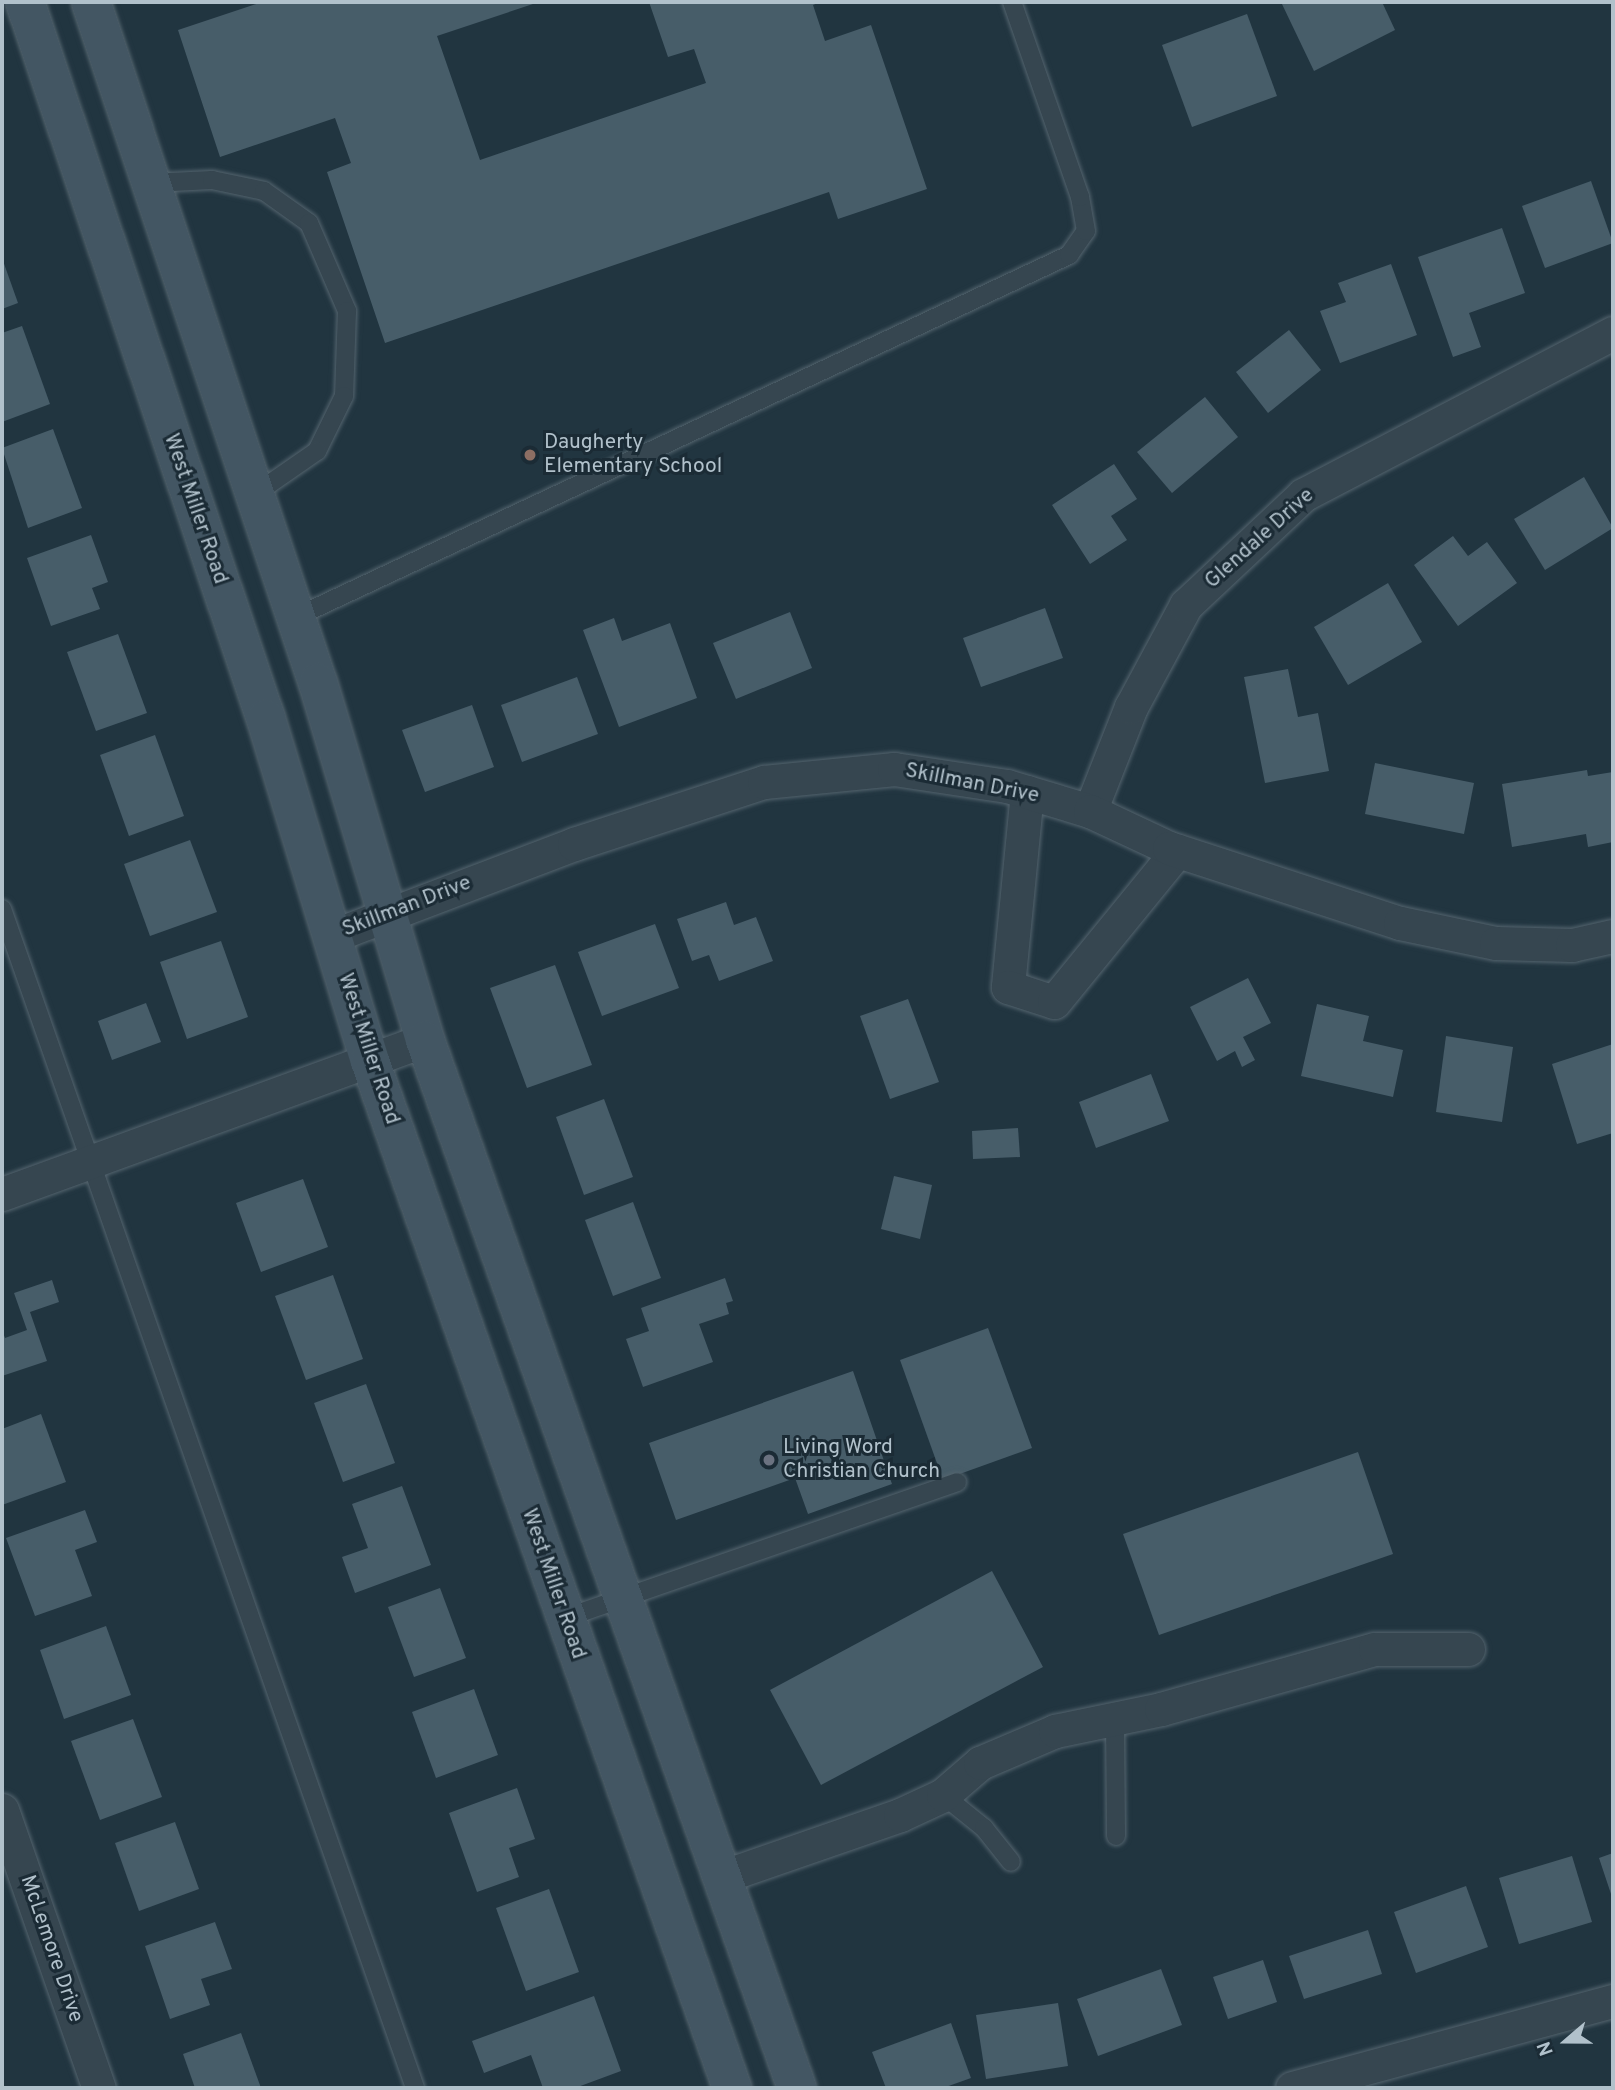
<!DOCTYPE html>
<style>
body{margin:0}
#map{position:relative;width:1615px;height:2090px;overflow:hidden;background:#213540;font-family:Overpass,sans-serif}
div>[style]{position:absolute}
.building>*{inset:0;background:#475d69}
.roads{filter:drop-shadow(0 0 2px #54646e) drop-shadow(0 0 2px #54646e)}
.lane>*{height:18px;margin:-9px;padding:0 9px;transform-origin:9px;border-radius:9px;background:#364650}
.street>*{height:33px;margin:-16.5px;padding:0 16.5px;transform-origin:16.5px;border-radius:16.5px;background:#364650}
.secondary>*{height:38px;margin:-19px;padding:0 19px;transform-origin:19px;border-radius:19px;background:#435663}
.dots>*{width:19px;height:19px;translate:-50% -50%;box-sizing:border-box;border:4px solid #1b2b35;border-radius:50%}
span{translate:-50% -50%;white-space:nowrap;text-align:center;line-height:1.15;-webkit-text-stroke:6px #1b2b35;paint-order:stroke}
.poi-label{font-size:21px;color:#b1c1cb}
.left{translate:0 -50%;text-align:left}
.street-label{font-size:21px;color:#b1c1cb}
.frame{position:absolute;inset:0;border:4px solid #b1c1cb;pointer-events:none}
.north{position:absolute;left:1531px;top:2006px;width:70px;height:70px;-webkit-text-stroke:5px #1b2b35;paint-order:stroke;rotate:250deg;font-size:19px;font-weight:700;line-height:28px;text-align:center;color:#b1c1cb}
.north::after{content:'';display:block;margin:auto;width:24px;height:32px;background:#b1c1cb;clip-path:polygon(50% 0,100% 100%,50% 72%,0 100%)}
</style>
<div id="map">
<div class="building">
<i style="clip-path:polygon(262px 2px,539px 2px,437px 36px,480px 160px,706px 83px,694px 49px,668px 57px,649px 2px,820px 2px,813px 5px,825px 41px,871px 25px,927px 189px,838px 219px,829px 192px,385px 343px,327px 172px,351px 163px,335px 118px,220px 157px,178px 30px)"></i>
<i style="clip-path:polygon(1281px 2px,1382px 2px,1395px 30px,1314px 71px)"></i>
<i style="clip-path:polygon(1247px 14px,1277px 96px,1192px 127px,1162px 45px)"></i>
<i style="clip-path:polygon(1591px 181px,1613px 243px,1545px 268px,1522px 206px)"></i>
<i style="clip-path:polygon(1502px 228px,1525px 293px,1469px 313px,1481px 347px,1453px 357px,1418px 257px)"></i>
<i style="clip-path:polygon(2px 258px,18px 303px,2px 309px)"></i>
<i style="clip-path:polygon(1391px 264px,1417px 335px,1340px 363px,1320px 311px,1346px 302px,1338px 283px)"></i>
<i style="clip-path:polygon(22px 326px,50px 404px,2px 422px,2px 333px)"></i>
<i style="clip-path:polygon(1289px 330px,1321px 370px,1268px 413px,1236px 372px)"></i>
<i style="clip-path:polygon(1205px 397px,1238px 437px,1172px 493px,1137px 452px)"></i>
<i style="clip-path:polygon(53px 429px,82px 508px,28px 528px,2px 448px)"></i>
<i style="clip-path:polygon(1114px 464px,1137px 499px,1111px 516px,1127px 540px,1090px 564px,1052px 505px)"></i>
<i style="clip-path:polygon(1584px 477px,1613px 528px,1545px 570px,1514px 519px)"></i>
<i style="clip-path:polygon(91px 535px,108px 582px,92px 588px,100px 609px,51px 626px,27px 558px)"></i>
<i style="clip-path:polygon(1453px 536px,1468px 556px,1487px 542px,1517px 583px,1458px 626px,1414px 565px)"></i>
<i style="clip-path:polygon(1388px 583px,1422px 642px,1348px 685px,1314px 627px)"></i>
<i style="clip-path:polygon(1045px 608px,1063px 658px,981px 687px,963px 638px)"></i>
<i style="clip-path:polygon(790px 612px,812px 668px,736px 699px,713px 643px)"></i>
<i style="clip-path:polygon(614px 618px,622px 641px,670px 623px,697px 698px,619px 727px,583px 630px)"></i>
<i style="clip-path:polygon(118px 634px,147px 713px,96px 731px,67px 652px)"></i>
<i style="clip-path:polygon(1288px 669px,1298px 717px,1318px 713px,1329px 771px,1265px 783px,1244px 677px)"></i>
<i style="clip-path:polygon(577px 677px,598px 734px,522px 762px,501px 705px)"></i>
<i style="clip-path:polygon(472px 705px,494px 767px,425px 792px,402px 730px)"></i>
<i style="clip-path:polygon(155px 735px,184px 816px,129px 836px,100px 755px)"></i>
<i style="clip-path:polygon(1375px 763px,1474px 783px,1464px 834px,1365px 814px)"></i>
<i style="clip-path:polygon(1587px 770px,1588px 776px,1613px 772px,1613px 842px,1588px 847px,1586px 834px,1512px 847px,1502px 784px)"></i>
<i style="clip-path:polygon(190px 840px,217px 912px,150px 936px,124px 864px)"></i>
<i style="clip-path:polygon(726px 902px,734px 925px,756px 917px,773px 961px,719px 981px,709px 955px,692px 961px,677px 919px)"></i>
<i style="clip-path:polygon(655px 924px,679px 988px,602px 1016px,578px 952px)"></i>
<i style="clip-path:polygon(221px 941px,248px 1017px,187px 1039px,160px 962px)"></i>
<i style="clip-path:polygon(555px 965px,592px 1065px,527px 1088px,490px 988px)"></i>
<i style="clip-path:polygon(1248px 978px,1271px 1023px,1243px 1037px,1255px 1060px,1242px 1067px,1235px 1051px,1217px 1061px,1190px 1007px)"></i>
<i style="clip-path:polygon(908px 999px,939px 1082px,890px 1099px,860px 1016px)"></i>
<i style="clip-path:polygon(146px 1003px,161px 1042px,112px 1060px,98px 1021px)"></i>
<i style="clip-path:polygon(1317px 1004px,1369px 1016px,1363px 1041px,1403px 1050px,1393px 1097px,1301px 1076px)"></i>
<i style="clip-path:polygon(1446px 1036px,1513px 1047px,1502px 1122px,1436px 1112px)"></i>
<i style="clip-path:polygon(1613px 1044px,1613px 1133px,1577px 1144px,1552px 1064px)"></i>
<i style="clip-path:polygon(1151px 1074px,1169px 1121px,1096px 1148px,1079px 1102px)"></i>
<i style="clip-path:polygon(604px 1099px,633px 1177px,584px 1195px,556px 1117px)"></i>
<i style="clip-path:polygon(1018px 1128px,1020px 1157px,973px 1159px,972px 1131px)"></i>
<i style="clip-path:polygon(894px 1176px,932px 1185px,920px 1239px,881px 1229px)"></i>
<i style="clip-path:polygon(303px 1179px,328px 1247px,261px 1272px,236px 1203px)"></i>
<i style="clip-path:polygon(633px 1202px,661px 1278px,613px 1296px,585px 1220px)"></i>
<i style="clip-path:polygon(333px 1275px,363px 1359px,306px 1380px,275px 1296px)"></i>
<i style="clip-path:polygon(725px 1278px,733px 1301px,726px 1303px,729px 1314px,699px 1324px,713px 1362px,643px 1387px,626px 1339px,649px 1331px,641px 1308px)"></i>
<i style="clip-path:polygon(52px 1280px,59px 1302px,30px 1312px,47px 1361px,2px 1376px,2px 1330px,5px 1338px,27px 1330px,14px 1293px)"></i>
<i style="clip-path:polygon(988px 1328px,1032px 1448px,943px 1480px,900px 1360px)"></i>
<i style="clip-path:polygon(853px 1371px,892px 1484px,808px 1514px,795px 1478px,676px 1520px,649px 1443px)"></i>
<i style="clip-path:polygon(366px 1384px,395px 1463px,343px 1482px,314px 1403px)"></i>
<i style="clip-path:polygon(41px 1414px,66px 1482px,2px 1505px,2px 1429px)"></i>
<i style="clip-path:polygon(1358px 1452px,1393px 1554px,1159px 1635px,1123px 1534px)"></i>
<i style="clip-path:polygon(402px 1486px,431px 1565px,355px 1593px,342px 1557px,368px 1548px,352px 1504px)"></i>
<i style="clip-path:polygon(85px 1510px,97px 1542px,75px 1550px,92px 1596px,35px 1616px,6px 1538px)"></i>
<i style="clip-path:polygon(992px 1571px,1043px 1667px,821px 1785px,770px 1690px)"></i>
<i style="clip-path:polygon(440px 1588px,466px 1658px,414px 1677px,388px 1607px)"></i>
<i style="clip-path:polygon(106px 1626px,131px 1695px,64px 1719px,40px 1650px)"></i>
<i style="clip-path:polygon(474px 1689px,498px 1755px,436px 1778px,412px 1712px)"></i>
<i style="clip-path:polygon(133px 1719px,162px 1797px,100px 1820px,71px 1741px)"></i>
<i style="clip-path:polygon(517px 1788px,535px 1839px,509px 1848px,519px 1877px,477px 1892px,449px 1813px)"></i>
<i style="clip-path:polygon(175px 1822px,199px 1889px,139px 1911px,115px 1843px)"></i>
<i style="clip-path:polygon(1613px 1853px,1613px 1900px,1599px 1858px)"></i>
<i style="clip-path:polygon(1572px 1856px,1592px 1922px,1519px 1944px,1499px 1878px)"></i>
<i style="clip-path:polygon(1466px 1886px,1488px 1947px,1416px 1973px,1394px 1912px)"></i>
<i style="clip-path:polygon(549px 1889px,579px 1972px,526px 1991px,496px 1908px)"></i>
<i style="clip-path:polygon(215px 1922px,232px 1969px,201px 1979px,210px 2005px,170px 2019px,145px 1946px)"></i>
<i style="clip-path:polygon(1368px 1930px,1382px 1974px,1304px 1999px,1289px 1956px)"></i>
<i style="clip-path:polygon(1263px 1960px,1277px 2002px,1228px 2019px,1213px 1977px)"></i>
<i style="clip-path:polygon(1161px 1969px,1182px 2025px,1098px 2056px,1077px 1999px)"></i>
<i style="clip-path:polygon(594px 1996px,621px 2071px,575px 2088px,543px 2088px,531px 2055px,484px 2073px,472px 2041px)"></i>
<i style="clip-path:polygon(1058px 2003px,1068px 2066px,986px 2079px,976px 2015px)"></i>
<i style="clip-path:polygon(951px 2023px,971px 2078px,943px 2088px,886px 2088px,872px 2052px)"></i>
<i style="clip-path:polygon(241px 2033px,261px 2088px,195px 2088px,183px 2054px)"></i>
</div>
<div class="roads">
<div class="lane">
<i style="left:151px;top:183px;width:61px;rotate:-2.8deg"></i>
<i style="left:212px;top:180px;width:53px;rotate:11.9deg"></i>
<i style="left:264px;top:191px;width:55px;rotate:35.4deg"></i>
<i style="left:309px;top:223px;width:96px;rotate:66.6deg"></i>
<i style="left:347px;top:311px;width:85px;rotate:92deg"></i>
<i style="left:344px;top:396px;width:61px;rotate:116.1deg"></i>
<i style="left:317px;top:451px;width:75px;rotate:145.3deg"></i>
<i style="left:296px;top:617px;width:854px;rotate:-25.09deg"></i>
<i style="left:1069px;top:255px;width:29px;rotate:-55deg"></i>
<i style="left:1086px;top:231px;width:35px;rotate:-100deg"></i>
<i style="left:1080px;top:197px;width:207px;rotate:-109.2deg"></i>
<i style="left:2px;top:909px;width:1249px;rotate:70.69deg"></i>
<i style="left:565px;top:1618px;width:415px;rotate:-19.1deg"></i>
<i style="left:1115px;top:1719px;width:117px;rotate:89.5deg"></i>
<i style="left:943px;top:1795px;width:53px;rotate:38.8deg"></i>
<i style="left:984px;top:1828px;width:43px;rotate:51.5deg"></i>
</div>
<div class="street">
<i style="left:1027px;top:792px;width:196px;rotate:95.6deg"></i>
<i style="left:1008px;top:987px;width:48px;rotate:18.1deg"></i>
<i style="left:1054px;top:1002px;width:195px;rotate:-50.8deg"></i>
<i style="left:1090px;top:811px;width:112px;rotate:-68.5deg"></i>
<i style="left:1131px;top:707px;width:116px;rotate:-61.7deg"></i>
<i style="left:1186px;top:605px;width:161px;rotate:-43.2deg"></i>
<i style="left:1303px;top:495px;width:350px;rotate:-27.6deg"></i>
<i style="left:332px;top:936px;width:259px;rotate:-20.8deg"></i>
<i style="left:574px;top:844px;width:200px;rotate:-18.1deg"></i>
<i style="left:764px;top:782px;width:131px;rotate:-5.7deg"></i>
<i style="left:894px;top:769px;width:114px;rotate:8.6deg"></i>
<i style="left:1007px;top:786px;width:87px;rotate:16.8deg"></i>
<i style="left:1090px;top:811px;width:87px;rotate:25.1deg"></i>
<i style="left:1169px;top:848px;width:243px;rotate:18deg"></i>
<i style="left:1400px;top:923px;width:98px;rotate:11.8deg"></i>
<i style="left:1496px;top:943px;width:76px;rotate:1.5deg"></i>
<i style="left:1572px;top:945px;width:42px;rotate:-12.4deg"></i>
<i style="left:2px;top:1194px;width:450px;rotate:-20deg"></i>
<i style="left:2px;top:1810px;width:294px;rotate:70.8deg"></i>
<i style="left:724px;top:1876px;width:186px;rotate:-19.1deg"></i>
<i style="left:900px;top:1815px;width:47px;rotate:-24.9deg"></i>
<i style="left:943px;top:1795px;width:49px;rotate:-40.9deg"></i>
<i style="left:980px;top:1763px;width:82px;rotate:-23.1deg"></i>
<i style="left:1055px;top:1731px;width:108px;rotate:-11.7deg"></i>
<i style="left:1161px;top:1709px;width:222px;rotate:-15.7deg"></i>
<i style="left:1375px;top:1649px;width:93px"></i>
<i style="left:1292px;top:2088px;width:333px;rotate:-15.2deg"></i>
</div>
<div class="secondary">
<i style="left:25px;top:2px;width:756px;rotate:71.42deg"></i>
<i style="left:266px;top:719px;width:357px;rotate:73.1deg"></i>
<i style="left:370px;top:1061px;width:1089px;rotate:70.58deg"></i>
<i style="left:91px;top:2px;width:718px;rotate:71.57deg"></i>
<i style="left:318px;top:683px;width:373px;rotate:73.3deg"></i>
<i style="left:425px;top:1040px;width:1112px;rotate:70.46deg"></i>
</div>
</div>
<div class="dots">
<i style="left:530px;top:455px;background:#8d6e63"></i>
<i style="left:769px;top:1460px;background:#6b7280"></i>
</div>
<div class="poi-label">
<span class="left" style="left:544px;top:455px">Daugherty<br>Elementary School</span>
<span class="left" style="left:783px;top:1460px">Living Word<br>Christian Church</span>
</div>
<div class="street-label">
<span style="left:195px;top:509px;rotate:71deg">West Miller Road</span>
<span style="left:1260px;top:539px;rotate:-42deg">Glendale Drive</span>
<span style="left:972px;top:784px;rotate:11deg">Skillman Drive</span>
<span style="left:407px;top:907px;rotate:-21deg">Skillman Drive</span>
<span style="left:368px;top:1049px;rotate:72deg">West Miller Road</span>
<span style="left:553px;top:1584px;rotate:71deg">West Miller Road</span>
<span style="left:51px;top:1949px;rotate:71deg">McLemore Drive</span>
</div>
<div class="frame"></div>
<div class="north">N</div>
</div>
